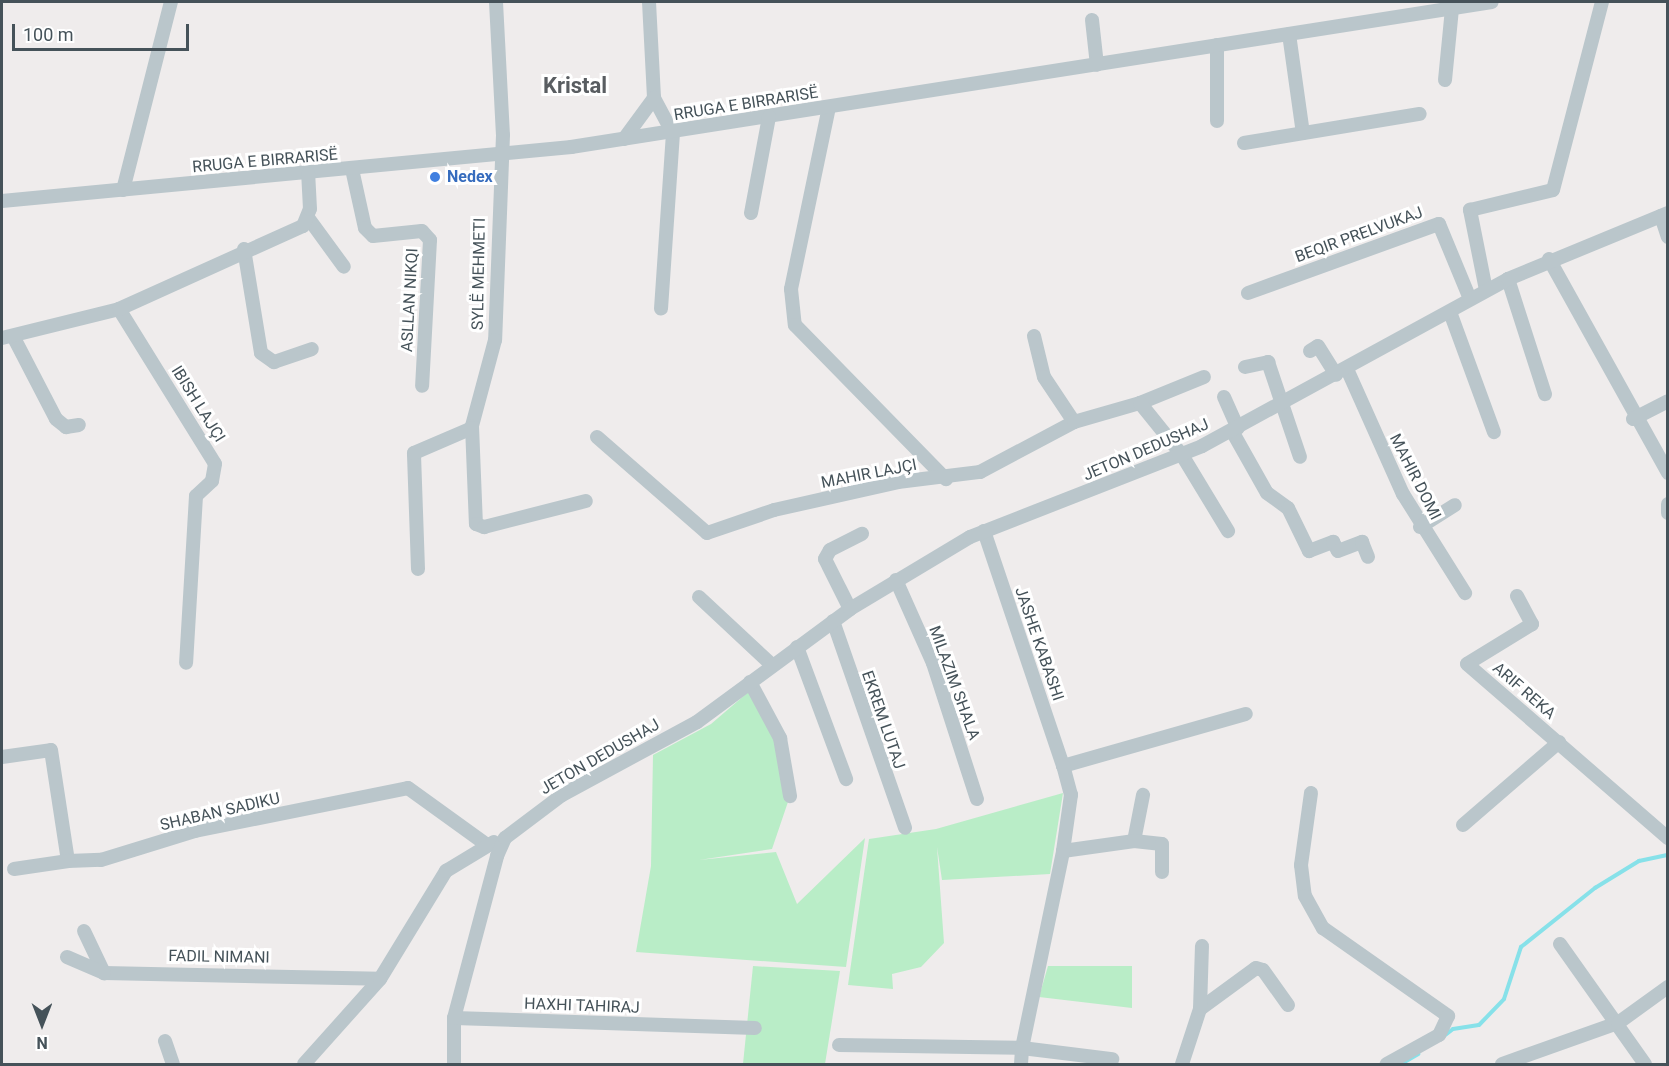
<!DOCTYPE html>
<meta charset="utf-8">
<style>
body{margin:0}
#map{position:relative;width:1669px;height:1066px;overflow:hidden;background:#efecec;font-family:Roboto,sans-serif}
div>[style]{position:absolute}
.green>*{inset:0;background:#b9edc7}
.stream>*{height:4px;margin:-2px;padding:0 2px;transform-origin:2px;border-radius:2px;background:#87e1e9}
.minor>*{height:14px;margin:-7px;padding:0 7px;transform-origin:7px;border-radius:7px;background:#bac6cb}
.dots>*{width:16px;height:16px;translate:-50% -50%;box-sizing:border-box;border:3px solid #fff;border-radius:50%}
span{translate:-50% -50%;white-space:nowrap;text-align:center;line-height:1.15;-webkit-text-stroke:6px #fff;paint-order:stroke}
.street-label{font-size:16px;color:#455259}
.shop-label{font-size:16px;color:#366cbe;font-weight:700}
.left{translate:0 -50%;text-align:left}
.district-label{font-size:22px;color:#595d61;font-weight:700}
.frame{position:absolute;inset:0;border:3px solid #455259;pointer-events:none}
.north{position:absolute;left:12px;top:994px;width:60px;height:60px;-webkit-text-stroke:4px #fff;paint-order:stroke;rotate:180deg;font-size:16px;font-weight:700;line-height:24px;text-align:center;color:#455259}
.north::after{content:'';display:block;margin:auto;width:21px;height:27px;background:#455259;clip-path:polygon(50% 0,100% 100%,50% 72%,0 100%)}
.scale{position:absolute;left:12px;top:24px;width:177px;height:27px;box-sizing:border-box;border:3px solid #455259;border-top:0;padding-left:8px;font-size:18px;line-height:21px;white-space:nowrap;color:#455259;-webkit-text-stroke:4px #fff;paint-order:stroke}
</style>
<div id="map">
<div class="green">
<i style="clip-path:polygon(753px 688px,780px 738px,790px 796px,772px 849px,699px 860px,776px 852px,797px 904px,865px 838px,846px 967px,636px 952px,651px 866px,653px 755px,711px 724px)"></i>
<i style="clip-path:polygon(1063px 793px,1050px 874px,942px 880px,937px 847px,944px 943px,921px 967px,892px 974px,893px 989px,848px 985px,869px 839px,936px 829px)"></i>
<i style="clip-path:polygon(753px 966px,840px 971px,825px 1064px,743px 1064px)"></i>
<i style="clip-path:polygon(1048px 966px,1132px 966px,1132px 1008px,1039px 997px)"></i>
</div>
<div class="stream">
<i style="left:1444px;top:1036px;width:11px;rotate:-38deg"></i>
<i style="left:1453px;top:1029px;width:26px;rotate:-9deg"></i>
<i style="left:1479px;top:1025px;width:36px;rotate:-46deg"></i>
<i style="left:1504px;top:999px;width:55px;rotate:-71.9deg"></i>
<i style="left:1521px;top:947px;width:95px;rotate:-38.6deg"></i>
<i style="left:1595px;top:888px;width:52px;rotate:-31.5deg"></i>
<i style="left:1639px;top:861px;width:30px;rotate:-12deg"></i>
<i style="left:1401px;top:1064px;width:20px;rotate:-30deg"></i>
</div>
<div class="minor">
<i style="left:496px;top:2px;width:133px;rotate:87deg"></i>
<i style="left:503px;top:135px;width:205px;rotate:92.2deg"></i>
<i style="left:495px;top:340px;width:89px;rotate:105deg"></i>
<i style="left:472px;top:426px;width:98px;rotate:87.7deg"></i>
<i style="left:476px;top:524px;width:9px;rotate:21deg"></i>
<i style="left:484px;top:527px;width:105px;rotate:-14.3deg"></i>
<i style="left:649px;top:2px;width:96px;rotate:87deg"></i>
<i style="left:654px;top:98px;width:40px;rotate:62deg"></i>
<i style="left:673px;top:133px;width:176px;rotate:93.9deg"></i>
<i style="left:1092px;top:20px;width:45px;rotate:83.7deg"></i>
<i style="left:1289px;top:34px;width:100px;rotate:82deg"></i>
<i style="left:1445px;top:80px;width:72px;rotate:-84.4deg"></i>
<i style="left:829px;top:107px;width:186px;rotate:101.8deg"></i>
<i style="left:791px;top:289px;width:36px;rotate:84deg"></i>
<i style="left:795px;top:325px;width:216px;rotate:45.6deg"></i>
<i style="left:1217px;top:121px;width:76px;rotate:-90deg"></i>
<i style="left:624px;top:139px;width:51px;rotate:-53.8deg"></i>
<i style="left:1244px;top:143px;width:178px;rotate:-9.4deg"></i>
<i style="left:352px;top:169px;width:60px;rotate:77.6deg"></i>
<i style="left:365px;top:228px;width:11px;rotate:45deg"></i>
<i style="left:373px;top:236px;width:49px;rotate:-5.8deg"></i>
<i style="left:422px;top:231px;width:12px;rotate:48deg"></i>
<i style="left:430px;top:240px;width:146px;rotate:93.1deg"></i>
<i style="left:123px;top:190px;width:194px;rotate:-75.7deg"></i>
<i style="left:2px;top:201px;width:572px;rotate:-5.42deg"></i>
<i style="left:571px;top:147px;width:932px;rotate:-8.95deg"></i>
<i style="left:751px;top:213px;width:98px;rotate:-79.4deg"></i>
<i style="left:1661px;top:216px;width:22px;rotate:72deg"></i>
<i style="left:309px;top:219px;width:59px;rotate:53.9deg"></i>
<i style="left:244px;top:249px;width:105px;rotate:80.7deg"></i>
<i style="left:261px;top:353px;width:16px;rotate:35deg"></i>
<i style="left:274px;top:362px;width:40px;rotate:-18.9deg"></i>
<i style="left:1549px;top:259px;width:245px;rotate:60.9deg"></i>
<i style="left:1508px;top:279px;width:121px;rotate:72.2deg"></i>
<i style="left:1486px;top:290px;width:82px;rotate:-101.3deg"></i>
<i style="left:1470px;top:210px;width:85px;rotate:-13.5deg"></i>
<i style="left:1553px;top:190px;width:194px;rotate:-75.4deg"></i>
<i style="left:1248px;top:293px;width:203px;rotate:-19.9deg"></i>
<i style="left:1439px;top:224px;width:81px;rotate:67.5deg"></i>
<i style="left:119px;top:309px;width:182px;rotate:58.2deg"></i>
<i style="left:215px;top:464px;width:17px;rotate:100deg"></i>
<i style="left:212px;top:481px;width:22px;rotate:137deg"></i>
<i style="left:196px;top:496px;width:167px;rotate:93.4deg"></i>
<i style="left:1450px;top:312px;width:128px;rotate:69.9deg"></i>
<i style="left:13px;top:336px;width:93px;rotate:62.6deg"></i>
<i style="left:56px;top:419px;width:13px;rotate:39deg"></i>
<i style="left:66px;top:427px;width:13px;rotate:-9deg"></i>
<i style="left:1034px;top:336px;width:42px;rotate:76.3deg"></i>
<i style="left:1044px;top:377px;width:54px;rotate:56.3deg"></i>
<i style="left:2px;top:338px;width:121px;rotate:-13.9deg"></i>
<i style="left:119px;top:309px;width:202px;rotate:-24.3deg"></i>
<i style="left:303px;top:226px;width:18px;rotate:-68deg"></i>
<i style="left:310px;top:209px;width:35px;rotate:-93deg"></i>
<i style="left:1310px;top:351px;width:9px;rotate:-32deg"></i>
<i style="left:1318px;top:346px;width:34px;rotate:58deg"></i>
<i style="left:1245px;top:367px;width:24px;rotate:-12deg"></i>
<i style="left:1268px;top:362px;width:100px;rotate:71.4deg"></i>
<i style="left:1347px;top:369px;width:137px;rotate:65.9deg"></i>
<i style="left:1403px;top:494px;width:117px;rotate:57.9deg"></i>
<i style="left:1224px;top:397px;width:34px;rotate:66deg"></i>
<i style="left:1140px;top:403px;width:69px;rotate:-22.1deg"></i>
<i style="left:1633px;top:419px;width:39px;rotate:-27deg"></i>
<i style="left:1232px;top:431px;width:71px;rotate:60.6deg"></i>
<i style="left:1267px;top:493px;width:26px;rotate:36deg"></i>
<i style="left:1288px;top:508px;width:48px;rotate:64deg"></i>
<i style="left:1309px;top:551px;width:26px;rotate:-21deg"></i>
<i style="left:1333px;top:542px;width:10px;rotate:61deg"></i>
<i style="left:1338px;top:551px;width:26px;rotate:-21deg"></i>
<i style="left:1362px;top:542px;width:16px;rotate:68deg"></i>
<i style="left:597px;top:437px;width:146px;rotate:41.1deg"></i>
<i style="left:707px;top:533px;width:71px;rotate:-18.9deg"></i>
<i style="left:774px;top:510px;width:127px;rotate:-12.7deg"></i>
<i style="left:898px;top:482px;width:83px;rotate:-7deg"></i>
<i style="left:980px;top:472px;width:106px;rotate:-28deg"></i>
<i style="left:1074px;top:422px;width:69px;rotate:-16.1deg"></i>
<i style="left:1140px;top:403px;width:67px;rotate:51.1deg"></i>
<i style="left:1182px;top:455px;width:89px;rotate:58.8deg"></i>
<i style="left:1668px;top:504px;width:9px;rotate:90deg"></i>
<i style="left:1420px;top:527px;width:41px;rotate:-32.2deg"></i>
<i style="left:984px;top:531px;width:248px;rotate:71.4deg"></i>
<i style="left:1063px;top:766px;width:190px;rotate:-15.9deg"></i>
<i style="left:418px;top:569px;width:116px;rotate:-92deg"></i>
<i style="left:414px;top:453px;width:63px;rotate:-23.3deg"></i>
<i style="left:896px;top:580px;width:91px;rotate:66deg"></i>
<i style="left:933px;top:663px;width:143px;rotate:72.1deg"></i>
<i style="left:1517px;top:596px;width:32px;rotate:62deg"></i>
<i style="left:1532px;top:624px;width:76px;rotate:148.4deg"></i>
<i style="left:1467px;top:664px;width:266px;rotate:40.9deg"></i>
<i style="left:699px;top:597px;width:100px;rotate:43deg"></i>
<i style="left:850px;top:609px;width:56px;rotate:-116.6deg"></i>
<i style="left:825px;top:559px;width:10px;rotate:-61deg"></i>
<i style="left:830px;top:550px;width:36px;rotate:-27deg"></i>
<i style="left:833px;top:621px;width:219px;rotate:70.8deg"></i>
<i style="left:797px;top:647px;width:141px;rotate:69.6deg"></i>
<i style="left:750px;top:682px;width:64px;rotate:61.8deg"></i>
<i style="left:780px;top:738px;width:59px;rotate:80.2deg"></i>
<i style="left:2px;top:757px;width:49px;rotate:-8.1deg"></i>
<i style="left:51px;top:750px;width:112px;rotate:81.3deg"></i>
<i style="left:68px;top:861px;width:33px;rotate:-2deg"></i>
<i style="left:101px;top:860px;width:98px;rotate:-17.1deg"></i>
<i style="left:195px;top:831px;width:217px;rotate:-11.4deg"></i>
<i style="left:408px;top:788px;width:97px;rotate:35.8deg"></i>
<i style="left:1311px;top:793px;width:73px;rotate:97.9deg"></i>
<i style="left:1301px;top:865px;width:31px;rotate:83deg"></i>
<i style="left:1305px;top:896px;width:37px;rotate:61deg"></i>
<i style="left:1323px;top:928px;width:153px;rotate:35.1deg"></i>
<i style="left:1448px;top:1016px;width:21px;rotate:115deg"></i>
<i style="left:1439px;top:1035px;width:60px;rotate:150.9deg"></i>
<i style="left:1463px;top:825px;width:127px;rotate:-40.8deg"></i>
<i style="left:1134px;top:841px;width:47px;rotate:-78.9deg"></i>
<i style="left:1063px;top:851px;width:72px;rotate:-8deg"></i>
<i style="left:1134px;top:841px;width:28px;rotate:6deg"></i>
<i style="left:1162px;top:844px;width:28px;rotate:90deg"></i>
<i style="left:14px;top:869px;width:55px;rotate:-8.4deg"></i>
<i style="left:84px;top:931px;width:47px;rotate:64.5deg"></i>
<i style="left:104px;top:973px;width:276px;rotate:1.2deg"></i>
<i style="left:1560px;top:944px;width:147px;rotate:54.7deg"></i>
<i style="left:67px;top:957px;width:40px;rotate:23.4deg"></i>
<i style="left:1200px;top:1009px;width:69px;rotate:-36.2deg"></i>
<i style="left:1256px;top:968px;width:7px;rotate:16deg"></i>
<i style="left:1263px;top:970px;width:43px;rotate:54.5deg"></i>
<i style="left:454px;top:1018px;width:301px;rotate:1.9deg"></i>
<i style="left:165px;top:1041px;width:24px;rotate:71deg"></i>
<i style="left:839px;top:1045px;width:183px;rotate:0.9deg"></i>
<i style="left:1022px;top:1048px;width:201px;rotate:-78.2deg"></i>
<i style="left:1063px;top:851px;width:57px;rotate:-81.9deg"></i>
<i style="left:1071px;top:795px;width:30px;rotate:-105deg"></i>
<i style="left:304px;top:1064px;width:114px;rotate:-48.2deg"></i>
<i style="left:380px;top:979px;width:127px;rotate:-58.6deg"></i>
<i style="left:446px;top:871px;width:56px;rotate:-31.1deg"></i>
<i style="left:454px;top:1064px;width:46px;rotate:-90deg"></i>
<i style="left:454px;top:1018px;width:168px;rotate:-75.1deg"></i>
<i style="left:497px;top:856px;width:20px;rotate:-66deg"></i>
<i style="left:505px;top:838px;width:71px;rotate:-37deg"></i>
<i style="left:562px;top:795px;width:153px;rotate:-28.4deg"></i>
<i style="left:697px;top:722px;width:190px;rotate:-36.4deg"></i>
<i style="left:850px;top:609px;width:140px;rotate:-31deg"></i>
<i style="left:970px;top:537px;width:249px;rotate:-21.4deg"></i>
<i style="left:1202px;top:446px;width:349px;rotate:-28.6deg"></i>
<i style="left:1508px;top:279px;width:173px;rotate:-22.4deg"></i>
<i style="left:1021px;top:1064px;width:16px;rotate:-86deg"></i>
<i style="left:1022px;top:1048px;width:91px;rotate:7deg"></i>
<i style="left:1182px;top:1064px;width:58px;rotate:-71.9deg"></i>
<i style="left:1200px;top:1009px;width:63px;rotate:-88.2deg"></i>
<i style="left:1502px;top:1064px;width:123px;rotate:-19.5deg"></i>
<i style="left:1618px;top:1023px;width:62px;rotate:-35.8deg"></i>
</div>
<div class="dots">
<i style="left:435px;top:177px;background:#3f7fe0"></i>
</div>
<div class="street-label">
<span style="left:746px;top:104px;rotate:-9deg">RRUGA E BIRRARISË</span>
<span style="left:265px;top:161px;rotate:-5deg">RRUGA E BIRRARISË</span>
<span style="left:1359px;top:235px;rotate:-20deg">BEQIR PRELVUKAJ</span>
<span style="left:479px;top:274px;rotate:-89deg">SYLË MEHMETI</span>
<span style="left:410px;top:300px;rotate:-87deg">ASLLAN NIKQI</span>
<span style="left:198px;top:404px;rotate:58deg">IBISH LAJÇI</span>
<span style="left:1146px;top:450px;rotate:-23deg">JETON DEDUSHAJ</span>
<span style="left:869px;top:474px;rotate:-11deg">MAHIR LAJÇI</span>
<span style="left:1415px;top:477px;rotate:63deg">MAHIR DOMI</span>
<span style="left:1039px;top:644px;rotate:71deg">JASHE KABASHI</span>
<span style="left:954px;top:683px;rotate:70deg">MILAZIM SHALA</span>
<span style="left:1524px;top:691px;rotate:41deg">ARIF REKA</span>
<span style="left:883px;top:720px;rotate:71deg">EKREM LUTAJ</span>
<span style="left:600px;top:757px;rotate:-30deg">JETON DEDUSHAJ</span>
<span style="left:220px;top:812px;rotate:-13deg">SHABAN SADIKU</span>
<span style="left:219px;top:957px;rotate:1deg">FADIL NIMANI</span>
<span style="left:582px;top:1006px;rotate:2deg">HAXHI TAHIRAJ</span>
</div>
<div class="shop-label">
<span class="left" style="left:447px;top:177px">Nedex</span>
</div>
<div class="district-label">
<span style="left:575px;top:86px">Kristal</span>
</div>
<div class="frame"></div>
<div class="north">N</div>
<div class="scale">100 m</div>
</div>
